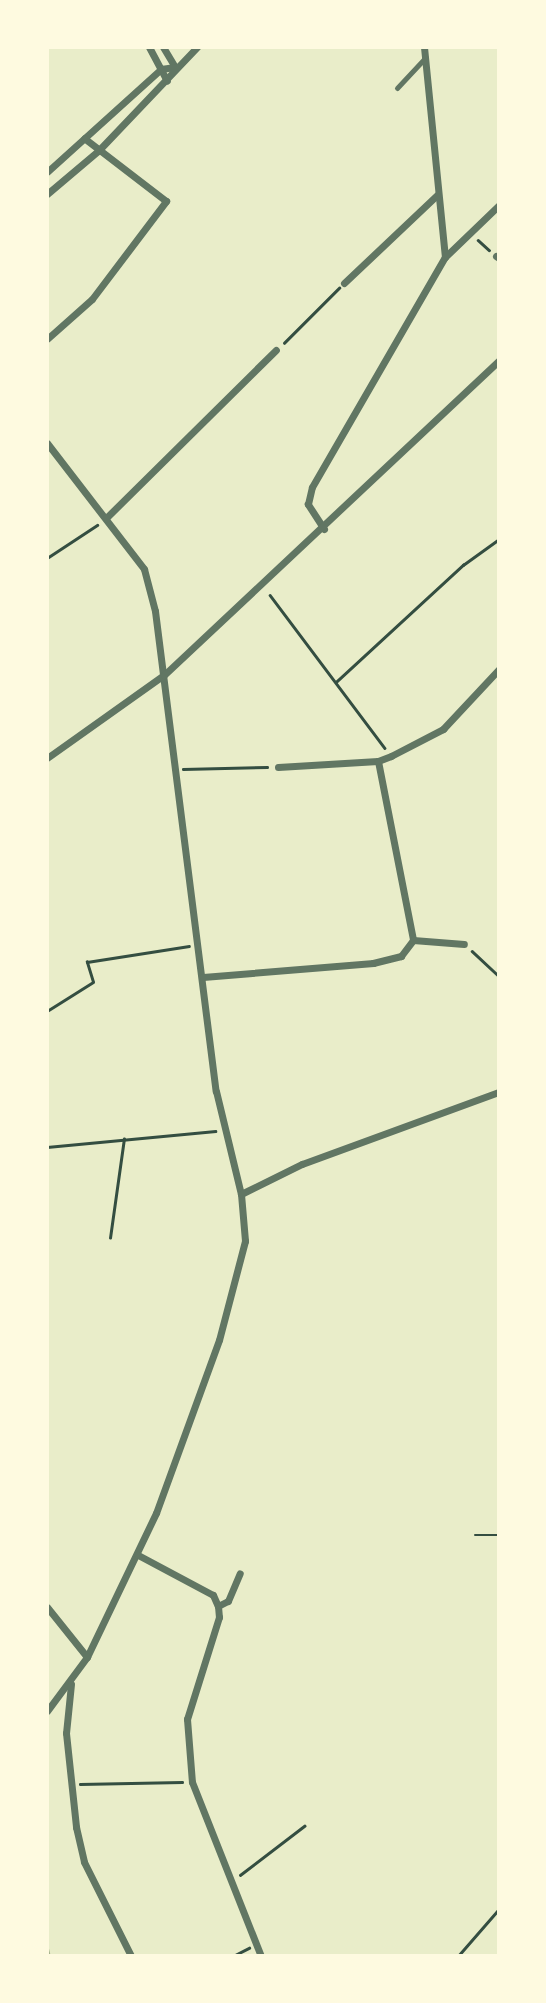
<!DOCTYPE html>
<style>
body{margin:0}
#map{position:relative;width:546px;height:2003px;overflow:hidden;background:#e9edc9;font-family:"Libre Baskerville",serif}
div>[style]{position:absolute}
.stream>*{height:3.5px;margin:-1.75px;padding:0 1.75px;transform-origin:1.75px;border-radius:1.75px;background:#a3b18a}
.path>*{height:2.5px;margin:-1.25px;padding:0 1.25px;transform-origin:1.25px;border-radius:1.25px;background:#344e41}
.pedestrian>*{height:5px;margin:-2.5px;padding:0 2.5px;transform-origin:2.5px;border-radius:2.5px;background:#617663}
.minor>*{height:7px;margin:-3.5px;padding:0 3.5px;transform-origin:3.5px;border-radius:3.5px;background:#617663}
span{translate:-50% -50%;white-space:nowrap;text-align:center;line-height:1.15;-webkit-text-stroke:6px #fefae0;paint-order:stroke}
.frame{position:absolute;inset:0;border:49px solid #fefae0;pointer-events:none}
</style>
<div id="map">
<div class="stream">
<i style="left:47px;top:1947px;width:9px;rotate:77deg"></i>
</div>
<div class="path">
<i style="left:478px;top:240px;width:15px;rotate:42deg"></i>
<i style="left:284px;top:343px;width:78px;rotate:-45deg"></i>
<i style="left:47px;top:558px;width:60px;rotate:-33.4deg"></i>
<i style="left:270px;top:595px;width:191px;rotate:53.1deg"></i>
<i style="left:336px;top:682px;width:173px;rotate:-42.7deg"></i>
<i style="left:463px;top:565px;width:44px;rotate:-35.8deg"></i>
<i style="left:183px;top:769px;width:84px;rotate:-1.4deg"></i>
<i style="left:472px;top:951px;width:37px;rotate:43deg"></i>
<i style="left:47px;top:1011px;width:54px;rotate:-32.2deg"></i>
<i style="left:93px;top:982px;width:21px;rotate:-107deg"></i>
<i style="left:87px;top:962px;width:103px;rotate:-8.9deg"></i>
<i style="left:47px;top:1147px;width:169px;rotate:-5.4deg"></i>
<i style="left:110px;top:1238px;width:100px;rotate:-82deg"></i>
<i style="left:475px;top:1535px;width:24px"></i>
<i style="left:80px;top:1784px;width:102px;rotate:-1.1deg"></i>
<i style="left:240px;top:1875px;width:81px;rotate:-37.4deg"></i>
<i style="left:233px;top:1956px;width:18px;rotate:-27deg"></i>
<i style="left:458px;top:1956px;width:62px;rotate:-48.9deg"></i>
</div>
<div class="pedestrian">
<i style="left:397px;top:88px;width:42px;rotate:-46.9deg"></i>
</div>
<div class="minor">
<i style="left:149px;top:47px;width:38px;rotate:62deg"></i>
<i style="left:163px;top:47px;width:23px;rotate:59deg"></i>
<i style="left:424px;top:47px;width:211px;rotate:84.3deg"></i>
<i style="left:47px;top:172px;width:154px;rotate:-42.1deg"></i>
<i style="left:161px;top:69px;width:14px;rotate:-8deg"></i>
<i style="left:47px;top:194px;width:68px;rotate:-40.2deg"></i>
<i style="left:99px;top:150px;width:142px;rotate:-46.4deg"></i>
<i style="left:496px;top:256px;width:4px;rotate:34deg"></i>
<i style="left:344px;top:283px;width:128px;rotate:-43.4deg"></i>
<i style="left:47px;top:339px;width:60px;rotate:-41.6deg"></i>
<i style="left:92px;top:299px;width:123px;rotate:-52.9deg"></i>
<i style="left:166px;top:201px;width:103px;rotate:-142.5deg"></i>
<i style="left:47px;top:443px;width:159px;rotate:52.4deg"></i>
<i style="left:144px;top:569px;width:43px;rotate:75.3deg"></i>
<i style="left:155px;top:611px;width:484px;rotate:82.8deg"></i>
<i style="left:216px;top:1091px;width:106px;rotate:76.4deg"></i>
<i style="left:241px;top:1194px;width:47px;rotate:85.1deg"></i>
<i style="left:245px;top:1241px;width:102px;rotate:104.7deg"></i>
<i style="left:219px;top:1340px;width:184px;rotate:110deg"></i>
<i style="left:156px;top:1513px;width:160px;rotate:115.6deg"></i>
<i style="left:87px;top:1657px;width:67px;rotate:126.5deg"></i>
<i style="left:106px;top:518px;width:239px;rotate:-44.7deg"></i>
<i style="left:324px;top:529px;width:30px;rotate:-123deg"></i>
<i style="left:308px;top:504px;width:17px;rotate:-77deg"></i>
<i style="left:312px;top:487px;width:266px;rotate:-60deg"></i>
<i style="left:445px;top:257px;width:75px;rotate:-43.9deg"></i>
<i style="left:47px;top:758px;width:143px;rotate:-35.4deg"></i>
<i style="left:164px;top:675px;width:460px;rotate:-43.2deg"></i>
<i style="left:378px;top:761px;width:182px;rotate:78.9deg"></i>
<i style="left:278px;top:767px;width:100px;rotate:-3.4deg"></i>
<i style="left:378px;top:761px;width:14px;rotate:-21deg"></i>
<i style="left:391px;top:756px;width:59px;rotate:-27.4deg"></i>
<i style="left:443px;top:729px;width:82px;rotate:-47deg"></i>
<i style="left:203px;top:977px;width:171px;rotate:-4.7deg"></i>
<i style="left:373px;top:963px;width:29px;rotate:-14deg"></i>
<i style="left:401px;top:956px;width:20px;rotate:-53deg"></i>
<i style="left:413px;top:940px;width:51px;rotate:4.5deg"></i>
<i style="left:241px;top:1194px;width:68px;rotate:-26.2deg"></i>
<i style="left:302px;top:1164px;width:210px;rotate:-20.1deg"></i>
<i style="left:138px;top:1555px;width:85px;rotate:28.1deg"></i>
<i style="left:213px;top:1595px;width:12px;rotate:66deg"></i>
<i style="left:218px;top:1606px;width:11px;rotate:85deg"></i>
<i style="left:219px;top:1617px;width:107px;rotate:107.4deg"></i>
<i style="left:187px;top:1719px;width:63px;rotate:85.5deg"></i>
<i style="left:192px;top:1782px;width:187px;rotate:68.4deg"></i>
<i style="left:218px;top:1606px;width:11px;rotate:-27deg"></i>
<i style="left:228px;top:1601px;width:30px;rotate:-67deg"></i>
<i style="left:47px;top:1607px;width:64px;rotate:51.3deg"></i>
<i style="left:71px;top:1684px;width:49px;rotate:95.8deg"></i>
<i style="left:66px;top:1733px;width:95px;rotate:83.9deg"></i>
<i style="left:76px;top:1827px;width:36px;rotate:77deg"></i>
<i style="left:84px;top:1862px;width:105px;rotate:63.4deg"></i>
</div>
<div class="frame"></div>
</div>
